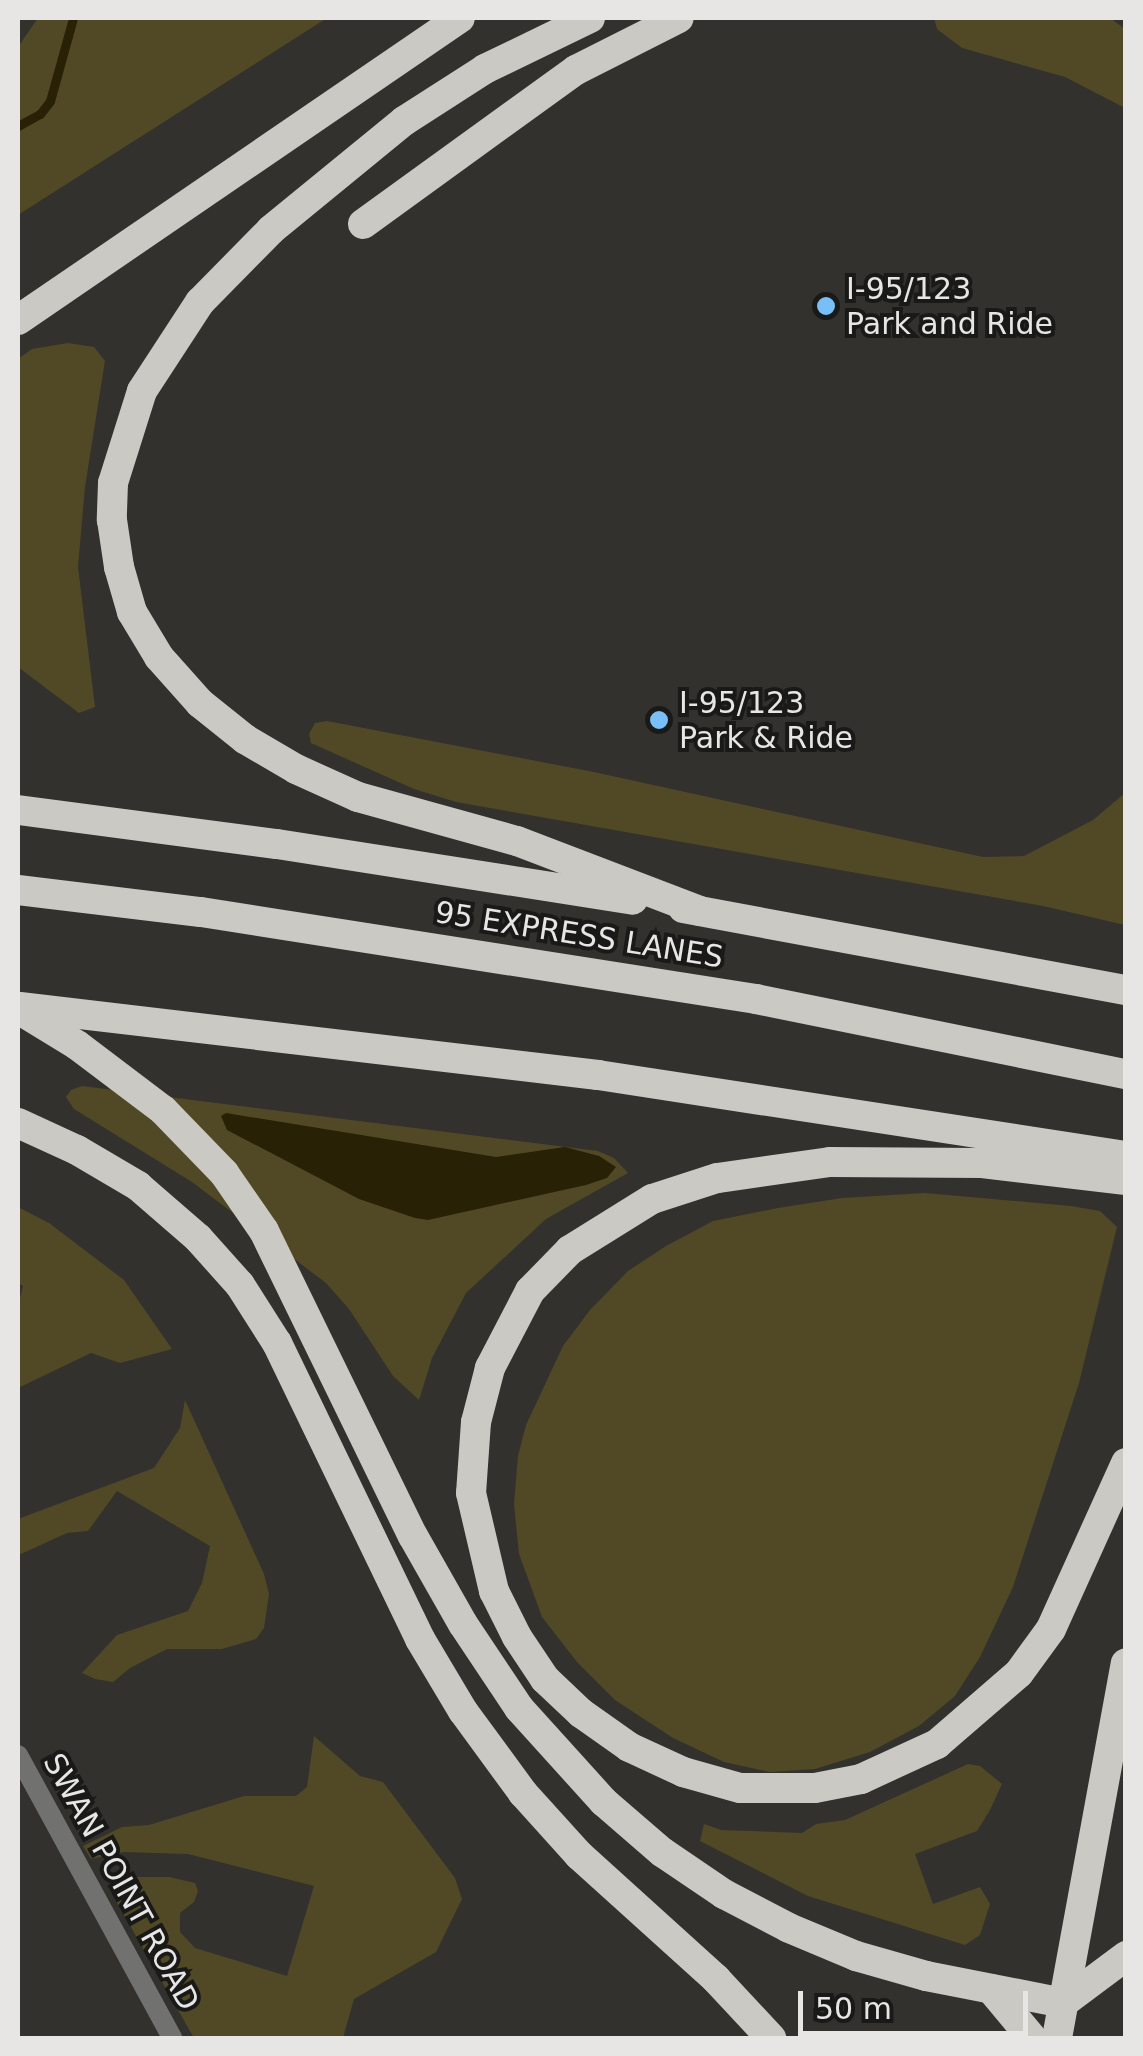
<!DOCTYPE html>
<style>
body{margin:0}
#map{position:relative;width:1143px;height:2056px;overflow:hidden;background:#32312d;font-family:"DejaVu Sans",sans-serif}
div>[style]{position:absolute}
.green>*{inset:0;background:#514826}
.water>*{inset:0;background:#292106}
.stream>*{height:9px;margin:-4.5px;padding:0 4.5px;transform-origin:4.5px;border-radius:4.5px;background:#292106}
.street>*{height:20px;margin:-10px;padding:0 10px;transform-origin:10px;border-radius:10px;background:#71716f}
.highway>*{height:30px;margin:-15px;padding:0 15px;transform-origin:15px;border-radius:15px;background:#cac9c4}
.dots>*{width:28px;height:28px;translate:-50% -50%;box-sizing:border-box;border:5px solid #191917;border-radius:50%}
span{translate:-50% -50%;white-space:nowrap;text-align:center;line-height:1.15;-webkit-text-stroke:8px #191917;paint-order:stroke}
.poi-label{font-size:30px;color:#e7e6e4}
.left{translate:0 -50%;text-align:left}
.street-label{font-size:30px;color:#e7e6e4}
.frame{position:absolute;inset:0;border:20px solid #e7e6e4;pointer-events:none}
.scale{position:absolute;left:798px;top:1991px;width:230px;height:45px;box-sizing:border-box;border:5px solid #e7e6e4;border-top:0;padding-left:12px;font-size:30px;line-height:35px;white-space:nowrap;color:#e7e6e4;-webkit-text-stroke:8px #191917;paint-order:stroke}
</style>
<div id="map">
<div class="green">
<i style="clip-path:polygon(38px 18px,327px 18px,18px 215px,18px 47px)"></i>
<i style="clip-path:polygon(934px 18px,1110px 18px,1125px 29px,1125px 108px,1065px 77px,962px 48px,937px 29px)"></i>
<i style="clip-path:polygon(68px 343px,94px 347px,105px 361px,85px 487px,78px 567px,95px 707px,79px 713px,18px 667px,18px 359px,32px 349px)"></i>
<i style="clip-path:polygon(327px 721px,594px 772px,983px 857px,1024px 856px,1093px 820px,1125px 793px,1125px 925px,1043px 906px,456px 802px,414px 789px,311px 743px,309px 734px,315px 723px)"></i>
<i style="clip-path:polygon(82px 1086px,598px 1151px,614px 1158px,628px 1173px,546px 1219px,466px 1293px,432px 1358px,419px 1400px,393px 1376px,349px 1309px,326px 1283px,192px 1182px,74px 1109px,66px 1097px,71px 1090px)"></i>
<i style="clip-path:polygon(925px 1193px,1071px 1206px,1100px 1211px,1117px 1227px,1079px 1383px,1013px 1587px,980px 1657px,955px 1696px,919px 1726px,870px 1752px,815px 1769px,770px 1772px,724px 1762px,673px 1738px,615px 1700px,577px 1662px,542px 1617px,519px 1554px,514px 1504px,518px 1456px,526px 1425px,563px 1346px,590px 1310px,628px 1271px,666px 1246px,713px 1221px,778px 1208px,842px 1198px)"></i>
<i style="clip-path:polygon(18px 1207px,49px 1223px,124px 1280px,172px 1349px,120px 1363px,91px 1353px,18px 1388px,18px 1305px,23px 1286px,18px 1283px)"></i>
<i style="clip-path:polygon(185px 1400px,264px 1574px,269px 1594px,264px 1628px,256px 1639px,222px 1649px,167px 1649px,130px 1668px,113px 1682px,95px 1679px,82px 1673px,117px 1635px,188px 1611px,202px 1583px,210px 1546px,117px 1491px,88px 1531px,67px 1533px,21px 1554px,18px 1553px,18px 1519px,154px 1468px,180px 1428px)"></i>
<i style="clip-path:polygon(314px 1736px,360px 1776px,383px 1782px,455px 1878px,462px 1899px,436px 1952px,354px 1999px,343px 2038px,194px 2038px,107px 1885px,125px 1877px,169px 1877px,195px 1883px,198px 1891px,194px 1902px,180px 1913px,180px 1932px,195px 1948px,287px 1976px,314px 1886px,188px 1854px,124px 1852px,91px 1859px,83px 1846px,122px 1827px,149px 1825px,244px 1796px,296px 1796px,307px 1787px)"></i>
<i style="clip-path:polygon(968px 1764px,980px 1766px,1002px 1784px,990px 1810px,977px 1831px,915px 1854px,933px 1904px,980px 1887px,990px 1904px,980px 1935px,965px 1945px,808px 1896px,700px 1841px,704px 1824px,721px 1830px,802px 1833px,816px 1824px,845px 1820px)"></i>
</div>
<div class="water">
<i style="clip-path:polygon(226px 1113px,496px 1157px,565px 1147px,599px 1156px,616px 1167px,607px 1178px,586px 1185px,428px 1220px,415px 1218px,359px 1199px,227px 1130px,221px 1116px)"></i>
</div>
<div class="stream">
<i style="left:18px;top:126px;width:25px;rotate:-29deg"></i>
<i style="left:40px;top:114px;width:16px;rotate:-52deg"></i>
<i style="left:50px;top:101px;width:86px;rotate:-74.5deg"></i>
</div>
<div class="street">
<i style="left:18px;top:1755px;width:322px;rotate:61.4deg"></i>
</div>
<div class="highway">
<i style="left:590px;top:18px;width:117px;rotate:154.1deg"></i>
<i style="left:485px;top:69px;width:96px;rotate:147.3deg"></i>
<i style="left:404px;top:121px;width:172px;rotate:140.7deg"></i>
<i style="left:271px;top:230px;width:101px;rotate:134.6deg"></i>
<i style="left:200px;top:302px;width:106px;rotate:123.1deg"></i>
<i style="left:142px;top:391px;width:96px;rotate:107.5deg"></i>
<i style="left:113px;top:483px;width:37px;rotate:92deg"></i>
<i style="left:112px;top:520px;width:48px;rotate:81.5deg"></i>
<i style="left:119px;top:567px;width:47px;rotate:73.9deg"></i>
<i style="left:132px;top:612px;width:52px;rotate:59deg"></i>
<i style="left:159px;top:657px;width:62px;rotate:48.3deg"></i>
<i style="left:200px;top:703px;width:58px;rotate:38.7deg"></i>
<i style="left:245px;top:739px;width:59px;rotate:30.5deg"></i>
<i style="left:296px;top:769px;width:68px;rotate:24.3deg"></i>
<i style="left:358px;top:797px;width:165px;rotate:15.5deg"></i>
<i style="left:517px;top:841px;width:196px;rotate:20.9deg"></i>
<i style="left:363px;top:224px;width:263px;rotate:-35.9deg"></i>
<i style="left:576px;top:70px;width:115px;rotate:-26.8deg"></i>
<i style="left:18px;top:320px;width:535px;rotate:-34.34deg"></i>
<i style="left:18px;top:810px;width:261px;rotate:7.5deg"></i>
<i style="left:277px;top:844px;width:360px;rotate:8.9deg"></i>
<i style="left:18px;top:890px;width:184px;rotate:6.9deg"></i>
<i style="left:201px;top:912px;width:562px;rotate:8.91deg"></i>
<i style="left:756px;top:999px;width:378px;rotate:11.5deg"></i>
<i style="left:683px;top:908px;width:451px;rotate:10.5deg"></i>
<i style="left:20px;top:1007px;width:582px;rotate:6.71deg"></i>
<i style="left:598px;top:1075px;width:534px;rotate:8.72deg"></i>
<i style="left:18px;top:1009px;width:69px;rotate:31.4deg"></i>
<i style="left:77px;top:1045px;width:108px;rotate:37.1deg"></i>
<i style="left:163px;top:1110px;width:88px;rotate:45.9deg"></i>
<i style="left:224px;top:1173px;width:70px;rotate:55.4deg"></i>
<i style="left:264px;top:1231px;width:339px;rotate:64deg"></i>
<i style="left:413px;top:1536px;width:101px;rotate:60.4deg"></i>
<i style="left:463px;top:1624px;width:101px;rotate:56.3deg"></i>
<i style="left:519px;top:1708px;width:127px;rotate:47.9deg"></i>
<i style="left:604px;top:1802px;width:77px;rotate:40.8deg"></i>
<i style="left:662px;top:1852px;width:75px;rotate:34.1deg"></i>
<i style="left:724px;top:1894px;width:73px;rotate:27.6deg"></i>
<i style="left:789px;top:1928px;width:73px;rotate:22.7deg"></i>
<i style="left:856px;top:1956px;width:73px;rotate:15.9deg"></i>
<i style="left:926px;top:1976px;width:140px;rotate:11.1deg"></i>
<i style="left:1063px;top:2003px;width:79px;rotate:-36.7deg"></i>
<i style="left:18px;top:1123px;width:65px;rotate:24.6deg"></i>
<i style="left:77px;top:1150px;width:71px;rotate:30.5deg"></i>
<i style="left:138px;top:1186px;width:79px;rotate:40.9deg"></i>
<i style="left:198px;top:1238px;width:63px;rotate:48.2deg"></i>
<i style="left:240px;top:1285px;width:69px;rotate:57.5deg"></i>
<i style="left:277px;top:1343px;width:329px;rotate:64.2deg"></i>
<i style="left:420px;top:1639px;width:84px;rotate:59.2deg"></i>
<i style="left:463px;top:1711px;width:102px;rotate:53.8deg"></i>
<i style="left:523px;top:1793px;width:84px;rotate:47.9deg"></i>
<i style="left:579px;top:1855px;width:185px;rotate:42.1deg"></i>
<i style="left:716px;top:1979px;width:81px;rotate:47deg"></i>
<i style="left:1126px;top:1180px;width:145px;rotate:-173.3deg"></i>
<i style="left:982px;top:1163px;width:152px;rotate:-179.6deg"></i>
<i style="left:830px;top:1162px;width:114px;rotate:171.9deg"></i>
<i style="left:717px;top:1178px;width:68px;rotate:162.1deg"></i>
<i style="left:652px;top:1199px;width:97px;rotate:148.1deg"></i>
<i style="left:570px;top:1250px;width:57px;rotate:134.3deg"></i>
<i style="left:530px;top:1291px;width:87px;rotate:117.5deg"></i>
<i style="left:490px;top:1368px;width:56px;rotate:104.5deg"></i>
<i style="left:476px;top:1422px;width:71px;rotate:94deg"></i>
<i style="left:471px;top:1493px;width:101px;rotate:76.8deg"></i>
<i style="left:494px;top:1591px;width:51px;rotate:63.4deg"></i>
<i style="left:517px;top:1637px;width:50px;rotate:56.3deg"></i>
<i style="left:545px;top:1679px;width:50px;rotate:43.4deg"></i>
<i style="left:581px;top:1713px;width:59px;rotate:35.3deg"></i>
<i style="left:629px;top:1747px;width:60px;rotate:24.8deg"></i>
<i style="left:683px;top:1772px;width:59px;rotate:15.7deg"></i>
<i style="left:740px;top:1788px;width:75px"></i>
<i style="left:815px;top:1788px;width:47px;rotate:-11.1deg"></i>
<i style="left:861px;top:1779px;width:84px;rotate:-24.7deg"></i>
<i style="left:937px;top:1744px;width:108px;rotate:-40.9deg"></i>
<i style="left:1019px;top:1673px;width:54px;rotate:-54deg"></i>
<i style="left:1051px;top:1629px;width:182px;rotate:-65.7deg"></i>
<i style="left:991px;top:1989px;width:64px;rotate:50.1deg"></i>
<i style="left:1057px;top:2038px;width:381px;rotate:-79.6deg"></i>
</div>
<div class="dots">
<i style="left:826px;top:306px;background:#78bff8"></i>
<i style="left:659px;top:720px;background:#78bff8"></i>
</div>
<div class="poi-label">
<span class="left" style="left:846px;top:306px">I-95/123<br>Park and Ride</span>
<span class="left" style="left:679px;top:720px">I-95/123<br>Park &amp; Ride</span>
</div>
<div class="street-label">
<span style="left:579px;top:935px;rotate:9deg">95 EXPRESS LANES</span>
<span style="left:121px;top:1882px;rotate:61deg">SWAN POINT ROAD</span>
</div>
<div class="frame"></div>
<div class="scale">50 m</div>
</div>
